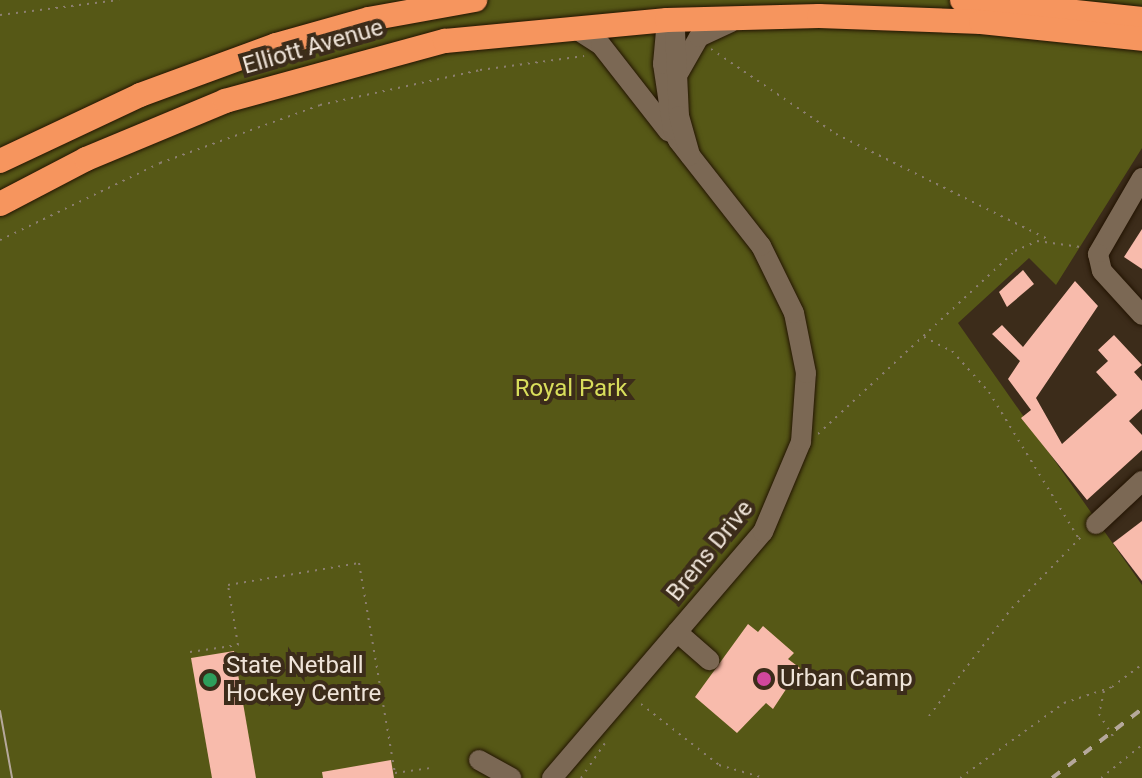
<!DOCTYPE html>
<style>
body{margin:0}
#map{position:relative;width:1142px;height:778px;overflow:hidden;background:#3c2c1a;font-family:Roboto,sans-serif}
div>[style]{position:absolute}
.green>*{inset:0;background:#565816}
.building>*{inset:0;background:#f8bbac}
.path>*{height:2px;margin-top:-1px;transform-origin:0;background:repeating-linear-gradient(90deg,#8c7f70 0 2px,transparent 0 8px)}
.roads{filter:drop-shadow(0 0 2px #231403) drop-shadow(0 0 2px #231403)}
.minor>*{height:20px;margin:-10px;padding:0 10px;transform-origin:10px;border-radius:10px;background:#7b6854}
.highway>*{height:24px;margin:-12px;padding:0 12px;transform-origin:12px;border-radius:12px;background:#f6955e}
.tram>*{height:2px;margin:-1px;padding:0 1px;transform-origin:1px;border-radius:1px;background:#b5a89b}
.rail>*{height:4px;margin-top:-2px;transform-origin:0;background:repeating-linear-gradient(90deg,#b5a89b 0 10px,transparent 0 20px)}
.dots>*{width:22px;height:22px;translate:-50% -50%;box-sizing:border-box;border:4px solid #3c2c1a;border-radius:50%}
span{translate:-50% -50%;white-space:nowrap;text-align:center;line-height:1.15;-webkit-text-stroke:8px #3c2c1a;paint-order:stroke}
.street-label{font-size:24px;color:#efe4d9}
.park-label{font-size:24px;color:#d8dd5b}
.poi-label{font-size:24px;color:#efe4d9}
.left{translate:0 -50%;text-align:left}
</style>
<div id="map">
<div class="green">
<i style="clip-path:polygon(0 0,1142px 0,1142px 148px,1056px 285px,1029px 258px,958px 323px,1142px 585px,1142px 778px,0 778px)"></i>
</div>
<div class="building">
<i style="clip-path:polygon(1142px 229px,1142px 269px,1124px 257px)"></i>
<i style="clip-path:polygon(1023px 270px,1034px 284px,1007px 307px,999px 292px)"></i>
<i style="clip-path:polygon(1075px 281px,1098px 306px,1036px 398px,1062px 444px,1117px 395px,1096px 372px,1108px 361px,1098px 350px,1114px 335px,1142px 365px,1134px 372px,1142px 381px,1142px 409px,1129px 421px,1142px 435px,1142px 450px,1087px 500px,1021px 418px,1031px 410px,1008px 379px,1020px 361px,992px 334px,1002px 325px,1023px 347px)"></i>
<i style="clip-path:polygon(1142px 521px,1142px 581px,1113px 543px)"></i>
<i style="clip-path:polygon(748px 624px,758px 632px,763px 626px,794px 653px,788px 659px,800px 668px,773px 709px,766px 703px,737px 733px,695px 697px)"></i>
<i style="clip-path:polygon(234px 651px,256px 778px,212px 778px,191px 658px)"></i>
<i style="clip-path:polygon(391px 760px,394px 778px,323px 778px,322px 772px)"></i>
</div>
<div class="path">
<i style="left:0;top:15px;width:120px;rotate:-7.2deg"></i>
<i style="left:711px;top:49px;width:151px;rotate:34.2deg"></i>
<i style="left:836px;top:134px;width:239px;rotate:26.4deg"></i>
<i style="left:0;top:240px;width:178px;rotate:-25.7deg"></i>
<i style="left:160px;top:163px;width:170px;rotate:-19.9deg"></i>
<i style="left:320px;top:105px;width:164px;rotate:-12.3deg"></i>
<i style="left:480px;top:70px;width:105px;rotate:-7.7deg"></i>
<i style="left:924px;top:337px;width:31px;rotate:27deg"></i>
<i style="left:952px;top:351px;width:55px;rotate:47.9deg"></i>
<i style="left:989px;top:392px;width:172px;rotate:58.5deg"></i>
<i style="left:818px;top:434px;width:269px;rotate:-42.9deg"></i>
<i style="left:1015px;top:251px;width:24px;rotate:-24deg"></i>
<i style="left:1037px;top:241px;width:44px;rotate:7.8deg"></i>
<i style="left:190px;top:652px;width:49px;rotate:-8.3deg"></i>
<i style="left:238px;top:645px;width:61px;rotate:-99.5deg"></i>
<i style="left:228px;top:585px;width:133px;rotate:-9.5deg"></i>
<i style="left:359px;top:563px;width:213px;rotate:80.3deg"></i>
<i style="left:395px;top:773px;width:35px;rotate:-8deg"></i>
<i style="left:1104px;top:691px;width:24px;rotate:102deg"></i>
<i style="left:1099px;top:714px;width:31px;rotate:58deg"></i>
<i style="left:641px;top:704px;width:99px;rotate:38deg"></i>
<i style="left:719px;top:765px;width:47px;rotate:16.1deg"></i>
<i style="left:929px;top:716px;width:136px;rotate:-52.5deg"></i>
<i style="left:1012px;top:608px;width:102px;rotate:-45.8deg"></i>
<i style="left:581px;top:778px;width:42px;rotate:-55.6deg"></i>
<i style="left:960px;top:778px;width:128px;rotate:-35.8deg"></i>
<i style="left:1064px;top:703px;width:51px;rotate:-18.4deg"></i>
<i style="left:1112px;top:687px;width:38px;rotate:-37deg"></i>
<i style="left:1101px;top:778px;width:53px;rotate:-38.8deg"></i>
</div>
<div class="roads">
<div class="minor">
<i style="left:573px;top:27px;width:33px;rotate:33deg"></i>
<i style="left:601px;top:45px;width:110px;rotate:52deg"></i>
<i style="left:679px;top:72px;width:40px;rotate:-60.3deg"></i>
<i style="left:699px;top:37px;width:35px;rotate:-25deg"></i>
<i style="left:1142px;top:178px;width:88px;rotate:120.1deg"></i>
<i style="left:1098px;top:254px;width:17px;rotate:77deg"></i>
<i style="left:1102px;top:271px;width:59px;rotate:47.7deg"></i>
<i style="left:1096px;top:524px;width:63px;rotate:-43.1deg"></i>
<i style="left:677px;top:632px;width:43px;rotate:41.2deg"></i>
<i style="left:479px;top:760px;width:37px;rotate:29deg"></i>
<i style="left:552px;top:778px;width:324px;rotate:-49.4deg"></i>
<i style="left:763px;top:532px;width:98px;rotate:-67.1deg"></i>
<i style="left:801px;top:442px;width:69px;rotate:-85.9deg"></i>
<i style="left:806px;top:373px;width:61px;rotate:-101.3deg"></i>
<i style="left:794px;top:313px;width:75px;rotate:-116.2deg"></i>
<i style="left:761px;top:246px;width:135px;rotate:-128.1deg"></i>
<i style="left:678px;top:140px;width:11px;rotate:-117deg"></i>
<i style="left:673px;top:130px;width:67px;rotate:-98.6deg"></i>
<i style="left:663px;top:64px;width:44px;rotate:-84.8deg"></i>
<i style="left:667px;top:20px;width:14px;rotate:54deg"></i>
<i style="left:675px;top:31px;width:85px;rotate:87.3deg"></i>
<i style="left:679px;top:116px;width:41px;rotate:74.2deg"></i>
</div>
<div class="highway">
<i style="left:962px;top:0;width:181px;rotate:6deg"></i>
<i style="left:0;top:161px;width:155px;rotate:-25.2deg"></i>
<i style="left:140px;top:95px;width:145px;rotate:-20.2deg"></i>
<i style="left:276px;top:45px;width:97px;rotate:-15.6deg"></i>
<i style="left:369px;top:19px;width:108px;rotate:-10.2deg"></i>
<i style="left:0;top:204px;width:97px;rotate:-27.6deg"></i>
<i style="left:86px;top:159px;width:151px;rotate:-22.6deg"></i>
<i style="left:225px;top:101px;width:228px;rotate:-15.3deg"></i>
<i style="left:445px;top:41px;width:223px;rotate:-5.4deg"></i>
<i style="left:667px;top:20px;width:152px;rotate:-1.5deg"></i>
<i style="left:819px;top:16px;width:162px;rotate:2.1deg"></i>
<i style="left:981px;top:22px;width:162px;rotate:6deg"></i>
</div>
</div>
<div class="tram">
<i style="left:0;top:711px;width:68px;rotate:79.8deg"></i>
</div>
<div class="rail">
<i style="left:1052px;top:778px;width:113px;rotate:-37.5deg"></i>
</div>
<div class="dots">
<i style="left:764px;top:679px;background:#d1479c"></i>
<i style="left:210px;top:680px;background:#2e9e5b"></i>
</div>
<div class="street-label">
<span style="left:313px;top:47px;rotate:-16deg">Elliott Avenue</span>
<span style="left:710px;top:551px;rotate:-51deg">Brens Drive</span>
</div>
<div class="park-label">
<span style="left:571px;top:389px">Royal Park</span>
</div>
<div class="poi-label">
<span class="left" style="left:226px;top:680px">State Netball<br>Hockey Centre</span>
<span class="left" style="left:780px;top:679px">Urban Camp</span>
</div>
</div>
